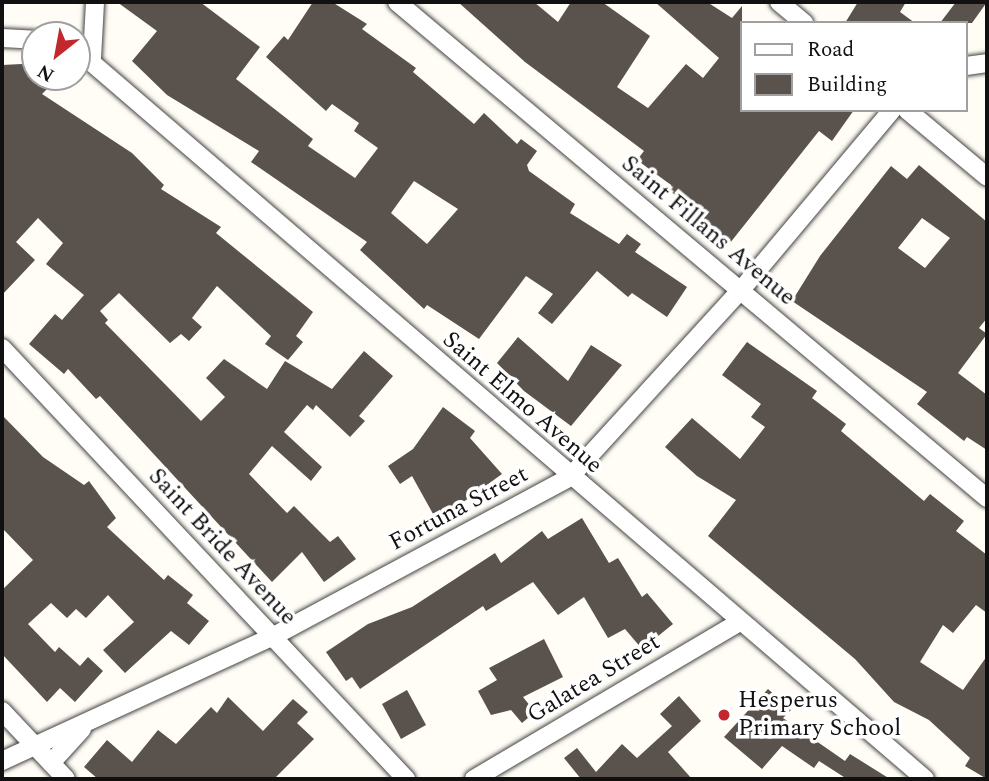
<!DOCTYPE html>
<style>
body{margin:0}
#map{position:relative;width:989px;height:781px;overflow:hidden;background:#fffdf5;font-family:Spectral,serif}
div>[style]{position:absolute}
.building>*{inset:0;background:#5a524d}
.roads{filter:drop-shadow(0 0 2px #444) drop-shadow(0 0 2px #444)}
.street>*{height:18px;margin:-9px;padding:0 9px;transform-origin:9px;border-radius:9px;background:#fff}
.dots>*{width:19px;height:19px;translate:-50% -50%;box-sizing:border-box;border:4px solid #fff;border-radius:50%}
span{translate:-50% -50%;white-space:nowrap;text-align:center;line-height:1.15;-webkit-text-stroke:7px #fff;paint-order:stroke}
.street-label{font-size:24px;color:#111}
.poi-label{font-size:24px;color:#111}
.left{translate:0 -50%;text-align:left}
.frame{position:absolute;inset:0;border:4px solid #111;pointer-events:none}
.legend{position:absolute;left:740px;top:21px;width:228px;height:91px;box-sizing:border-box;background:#fff;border:2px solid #a0a0a0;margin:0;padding:9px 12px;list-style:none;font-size:21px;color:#111}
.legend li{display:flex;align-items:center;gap:14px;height:35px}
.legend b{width:35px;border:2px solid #a0a0a0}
.north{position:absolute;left:21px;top:21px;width:70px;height:70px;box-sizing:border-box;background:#fff;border:2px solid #a0a0a0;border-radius:50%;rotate:211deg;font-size:19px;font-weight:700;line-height:28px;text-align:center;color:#111}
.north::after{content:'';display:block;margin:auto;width:24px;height:32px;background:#c4262e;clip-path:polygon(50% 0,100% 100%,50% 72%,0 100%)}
</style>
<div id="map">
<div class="building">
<i style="clip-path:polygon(evenodd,117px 2px,200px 2px,260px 47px,236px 79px,313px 139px,308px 146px,355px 178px,378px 148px,354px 131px,359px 123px,332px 104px,326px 111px,266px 57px,284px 36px,288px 40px,313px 2px,332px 2px,367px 24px,362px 29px,416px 68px,413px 72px,474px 124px,484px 113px,517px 144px,521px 139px,537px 151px,527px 165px,529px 171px,575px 204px,570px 213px,619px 244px,627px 234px,641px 244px,635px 252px,687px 287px,667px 317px,632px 293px,628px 297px,597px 271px,552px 324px,538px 313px,553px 294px,526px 276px,479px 339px,427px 305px,424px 309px,360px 250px,367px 242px,251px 162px,259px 151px,167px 95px,132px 61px,157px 31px,117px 2px,414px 181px,458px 209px,427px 244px,391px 213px,414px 181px)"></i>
<i style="clip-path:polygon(458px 2px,534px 2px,558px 22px,571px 2px,602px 2px,650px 36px,617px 87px,648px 108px,686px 64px,703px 78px,719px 58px,655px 2px,707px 2px,732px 18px,742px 6px,742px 110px,854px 110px,832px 141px,819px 131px,730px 243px,693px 215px,697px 209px,668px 190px,671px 185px,637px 160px,644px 151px,525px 62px)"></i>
<i style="clip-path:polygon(858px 2px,906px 2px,900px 12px,915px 23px,845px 23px)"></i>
<i style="clip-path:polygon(956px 2px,987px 2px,972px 23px,940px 23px)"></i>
<i style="clip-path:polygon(22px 64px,48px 88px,42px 94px,132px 153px,164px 185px,161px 189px,221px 227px,216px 233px,313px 312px,296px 336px,303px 342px,288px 360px,265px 344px,271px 336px,217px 286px,192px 318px,202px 327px,189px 341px,181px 334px,170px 343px,119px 293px,100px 311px,108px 320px,105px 323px,201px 421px,225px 397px,206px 378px,224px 359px,267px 389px,285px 361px,332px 389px,364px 351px,393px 376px,359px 416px,365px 421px,350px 437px,316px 405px,313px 410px,307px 405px,284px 432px,322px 467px,311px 481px,272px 446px,249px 474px,287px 513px,294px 506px,330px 542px,338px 536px,356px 559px,324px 582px,302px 552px,272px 582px,100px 396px,96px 399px,68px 369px,64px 374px,29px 344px,55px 314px,62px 320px,84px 295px,46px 264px,63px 243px,38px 218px,16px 242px,35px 260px,2px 295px,2px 65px)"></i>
<i style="clip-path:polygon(evenodd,919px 165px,987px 222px,987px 318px,979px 328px,987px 334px,958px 373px,987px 395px,987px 450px,967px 437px,964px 441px,917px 404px,927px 392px,792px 301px,820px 256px,891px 166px,907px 179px,919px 165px,922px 218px,950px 238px,925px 268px,898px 248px,922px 218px)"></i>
<i style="clip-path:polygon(518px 337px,568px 381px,591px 345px,622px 365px,571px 426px,524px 391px,497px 363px)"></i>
<i style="clip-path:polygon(747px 342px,817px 391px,812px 398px,846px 424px,841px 431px,924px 501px,930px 494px,964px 521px,956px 531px,987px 555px,987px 613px,976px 605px,953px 633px,943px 625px,920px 662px,963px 690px,987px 656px,987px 779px,965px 766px,970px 758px,929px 720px,894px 702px,855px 659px,708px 536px,736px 500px,697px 476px,665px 447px,692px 418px,740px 459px,765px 427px,751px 417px,761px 404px,722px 375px)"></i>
<i style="clip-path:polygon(443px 407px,475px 431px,470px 438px,502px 474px,437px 521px,412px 476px,400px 484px,388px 466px,413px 449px)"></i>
<i style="clip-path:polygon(2px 415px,43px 457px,84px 485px,89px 481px,116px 518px,107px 527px,164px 580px,168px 575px,193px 595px,187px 603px,209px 621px,189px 645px,171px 631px,125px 673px,103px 650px,134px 622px,108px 595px,86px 618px,76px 609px,67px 618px,51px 603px,28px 624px,55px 652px,59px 647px,80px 666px,88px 657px,103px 671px,75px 702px,60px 688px,47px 702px,2px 654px,2px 590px,33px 560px,2px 528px)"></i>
<i style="clip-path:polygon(582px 518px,609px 563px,618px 558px,642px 597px,647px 593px,673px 624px,642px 649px,625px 629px,608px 638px,584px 597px,558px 615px,533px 582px,486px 611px,483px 606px,360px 689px,352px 677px,346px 681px,326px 652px,368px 624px,412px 607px,495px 553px,501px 563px,542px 531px,548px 539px)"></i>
<i style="clip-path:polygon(544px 639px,563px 677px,523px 697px,535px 712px,522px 723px,511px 710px,491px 715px,478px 691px,497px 680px,489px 668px)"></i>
<i style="clip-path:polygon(768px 689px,791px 710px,783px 718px,845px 761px,850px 754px,890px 779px,847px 779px,819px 761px,814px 768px,782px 746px,762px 769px,724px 737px)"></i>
<i style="clip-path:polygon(407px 690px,426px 725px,401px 739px,382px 704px)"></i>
<i style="clip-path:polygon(679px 696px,701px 721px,668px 752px,692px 779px,581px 779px,564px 758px,577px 748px,596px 772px,622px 744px,637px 758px,672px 726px,660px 714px)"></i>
<i style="clip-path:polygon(228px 697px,263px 731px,293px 699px,308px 712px,297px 723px,314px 739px,274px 779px,98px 779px,84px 767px,107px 740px,132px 762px,158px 730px,176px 744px,211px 707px,217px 713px)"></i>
</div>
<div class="roads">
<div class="street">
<i style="left:397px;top:2px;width:771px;rotate:40.05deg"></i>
<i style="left:779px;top:2px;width:33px;rotate:40deg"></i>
<i style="left:2px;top:38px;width:33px;rotate:3deg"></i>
<i style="left:77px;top:50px;width:1118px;rotate:40.68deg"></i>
<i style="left:92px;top:58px;width:56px;rotate:-86.9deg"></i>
<i style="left:966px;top:66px;width:21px;rotate:-8deg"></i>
<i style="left:907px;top:110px;width:104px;rotate:39.9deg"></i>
<i style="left:2px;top:348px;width:591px;rotate:46.85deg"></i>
<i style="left:2px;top:711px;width:93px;rotate:46.7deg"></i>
<i style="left:2px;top:761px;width:297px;rotate:-24.7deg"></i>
<i style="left:272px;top:637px;width:338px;rotate:-28.2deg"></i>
<i style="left:570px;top:477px;width:253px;rotate:-47.6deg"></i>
<i style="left:741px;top:290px;width:235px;rotate:-50deg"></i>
<i style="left:51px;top:763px;width:46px;rotate:-47.6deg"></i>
<i style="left:474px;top:779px;width:308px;rotate:-30.6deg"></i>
</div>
</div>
<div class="dots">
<i style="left:724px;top:715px;background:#c4262e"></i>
</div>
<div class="street-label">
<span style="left:708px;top:231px;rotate:40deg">Saint Fillans Avenue</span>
<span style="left:522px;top:403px;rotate:41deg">Saint Elmo Avenue</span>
<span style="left:459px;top:509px;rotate:-28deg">Fortuna Street</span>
<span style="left:222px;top:547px;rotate:47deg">Saint Bride Avenue</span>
<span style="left:594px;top:679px;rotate:-31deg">Galatea Street</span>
</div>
<div class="poi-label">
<span class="left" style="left:738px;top:715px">Hesperus<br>Primary School</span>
</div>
<div class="frame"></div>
<ul class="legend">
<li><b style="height:9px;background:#fff"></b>Road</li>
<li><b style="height:19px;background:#5a524d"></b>Building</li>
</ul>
<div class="north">N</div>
</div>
